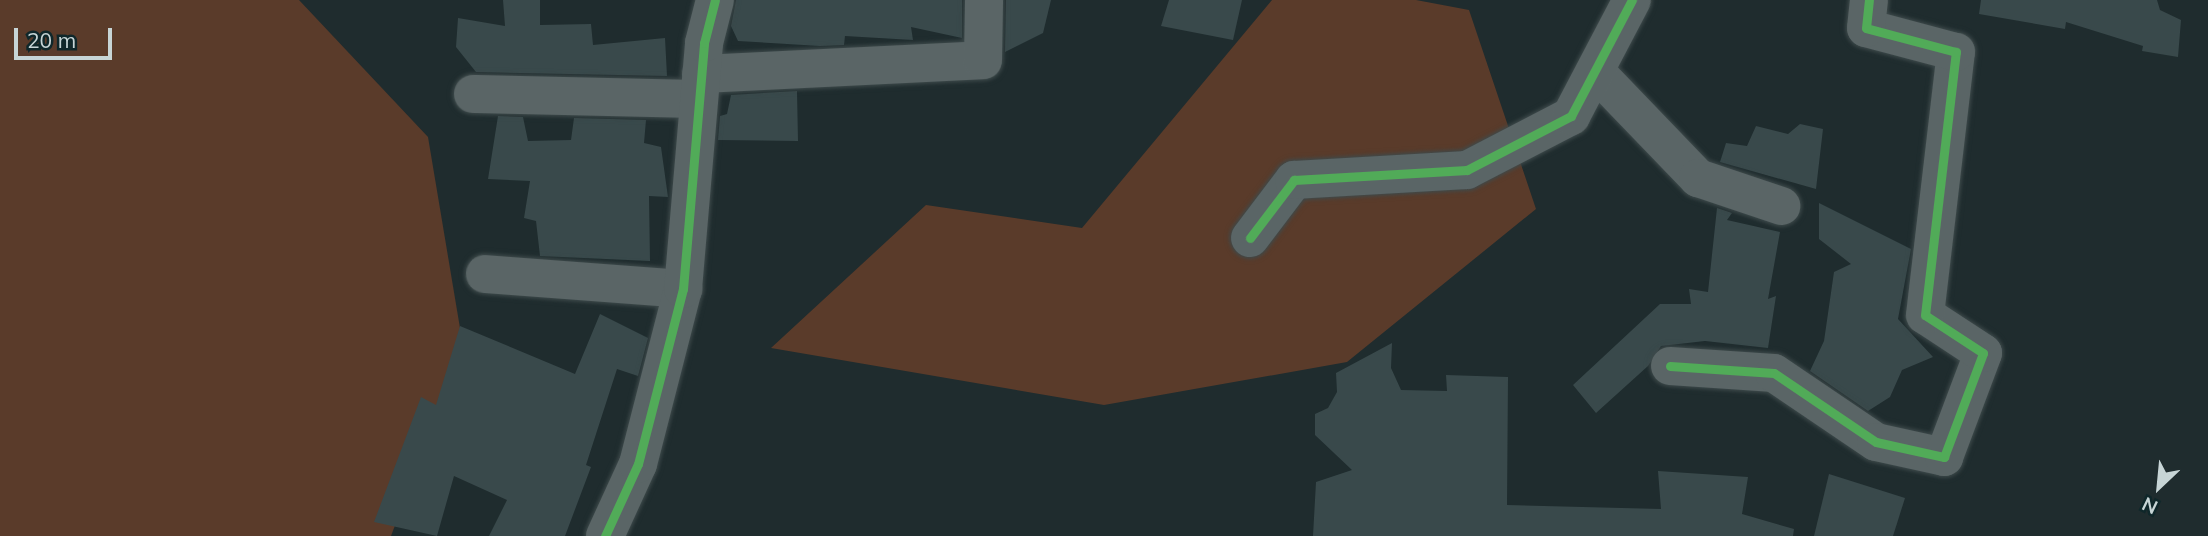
<!DOCTYPE html>
<style>
body{margin:0}
#map{position:relative;width:2208px;height:536px;overflow:hidden;background:#1f2c2e;font-family:Mulish,sans-serif}
div>[style]{position:absolute}
.green>*{inset:0;background:#5a3b2a}
.building>*{inset:0;background:#39494b}
.roads{filter:drop-shadow(0 0 2px #3e4a4b) drop-shadow(0 0 2px #3e4a4b)}
.street>*{height:38px;margin:-19px;padding:0 19px;transform-origin:19px;border-radius:19px;background:#5a6566}
.cycleway>*{height:9px;margin:-4.5px;padding:0 4.5px;transform-origin:4.5px;border-radius:4.5px;background:#51ab58}
span{translate:-50% -50%;white-space:nowrap;text-align:center;line-height:1.15;-webkit-text-stroke:5px #0f272a;paint-order:stroke}
.north{position:absolute;left:2124px;top:452px;width:70px;height:70px;-webkit-text-stroke:5px #0f272a;paint-order:stroke;rotate:206deg;font-size:19px;font-weight:700;line-height:28px;text-align:center;color:#c7d5d6}
.north::after{content:'';display:block;margin:auto;width:24px;height:32px;background:#c7d5d6;clip-path:polygon(50% 0,100% 100%,50% 72%,0 100%)}
.scale{position:absolute;left:14px;top:28px;width:98px;height:32px;box-sizing:border-box;border:4px solid #c7d5d6;border-top:0;padding-left:9px;font-size:21px;line-height:24px;white-space:nowrap;color:#c7d5d6;-webkit-text-stroke:5px #0f272a;paint-order:stroke}
</style>
<div id="map">
<div class="green">
<i style="clip-path:polygon(0 0,299px 0,428px 137px,463px 346px,391px 536px,0 536px)"></i>
<i style="clip-path:polygon(1272px 0,1416px 0,1469px 10px,1536px 209px,1347px 362px,1104px 405px,771px 348px,926px 205px,1082px 228px)"></i>
</div>
<div class="building">
<i style="clip-path:polygon(503px 0,540px 0,540px 25px,591px 24px,593px 45px,665px 38px,667px 76px,476px 72px,456px 47px,458px 18px,505px 26px)"></i>
<i style="clip-path:polygon(736px 0,962px 0,962px 38px,911px 27px,913px 40px,845px 36px,844px 45px,820px 46px,738px 41px,731px 26px)"></i>
<i style="clip-path:polygon(1006px 0,1051px 0,1043px 33px,1005px 52px)"></i>
<i style="clip-path:polygon(1169px 0,1242px 0,1233px 40px,1161px 26px)"></i>
<i style="clip-path:polygon(1981px 0,2157px 0,2160px 10px,2181px 20px,2178px 57px,2142px 51px,2143px 46px,2066px 22px,2065px 29px,1979px 14px)"></i>
<i style="clip-path:polygon(797px 91px,798px 141px,718px 140px,720px 116px,727px 114px,731px 95px)"></i>
<i style="clip-path:polygon(498px 116px,523px 117px,528px 141px,571px 140px,574px 118px,646px 120px,644px 143px,661px 147px,668px 197px,649px 196px,650px 261px,540px 256px,536px 221px,524px 218px,530px 181px,488px 179px)"></i>
<i style="clip-path:polygon(1800px 124px,1823px 129px,1816px 189px,1720px 162px,1726px 143px,1747px 146px,1756px 126px,1788px 134px)"></i>
<i style="clip-path:polygon(1819px 203px,1911px 249px,1898px 319px,1933px 357px,1902px 370px,1890px 397px,1868px 411px,1810px 371px,1824px 341px,1834px 272px,1851px 264px,1819px 239px)"></i>
<i style="clip-path:polygon(1717px 208px,1732px 213px,1727px 220px,1780px 232px,1768px 299px,1776px 296px,1768px 348px,1705px 341px,1661px 346px,1648px 366px,1596px 413px,1573px 385px,1660px 304px,1691px 304px,1689px 289px,1708px 292px)"></i>
<i style="clip-path:polygon(600px 314px,648px 338px,638px 376px,617px 369px,586px 465px,591px 467px,565px 536px,489px 536px,507px 500px,454px 476px,437px 536px,374px 522px,421px 397px,436px 405px,460px 326px,575px 374px)"></i>
<i style="clip-path:polygon(1392px 343px,1391px 368px,1401px 390px,1447px 391px,1446px 375px,1508px 377px,1507px 505px,1661px 509px,1658px 471px,1748px 477px,1742px 514px,1794px 529px,1793px 536px,1313px 536px,1316px 482px,1352px 470px,1315px 435px,1315px 414px,1328px 408px,1337px 392px,1336px 373px)"></i>
<i style="clip-path:polygon(1829px 474px,1905px 498px,1893px 536px,1814px 536px)"></i>
</div>
<div class="roads">
<div class="street">
<i style="left:1595px;top:71px;width:149px;rotate:46.1deg"></i>
<i style="left:1698px;top:178px;width:88px;rotate:18.6deg"></i>
<i style="left:701px;top:74px;width:282px;rotate:-2.8deg"></i>
<i style="left:983px;top:60px;width:60px;rotate:-89deg"></i>
<i style="left:473px;top:94px;width:226px;rotate:1.3deg"></i>
<i style="left:1250px;top:238px;width:73px;rotate:-52.8deg"></i>
<i style="left:1294px;top:180px;width:173px;rotate:-3.3deg"></i>
<i style="left:1467px;top:170px;width:117px;rotate:-27.4deg"></i>
<i style="left:1571px;top:116px;width:131px;rotate:-62.3deg"></i>
<i style="left:485px;top:274px;width:199px;rotate:4.3deg"></i>
<i style="left:1670px;top:366px;width:104px;rotate:3.9deg"></i>
<i style="left:1774px;top:373px;width:123px;rotate:34.1deg"></i>
<i style="left:1876px;top:442px;width:70px;rotate:12.4deg"></i>
<i style="left:1944px;top:457px;width:111px;rotate:-69.4deg"></i>
<i style="left:1983px;top:353px;width:69px;rotate:-146.8deg"></i>
<i style="left:1925px;top:315px;width:265px;rotate:-83.3deg"></i>
<i style="left:1956px;top:52px;width:93px;rotate:-165.1deg"></i>
<i style="left:1866px;top:28px;width:28px;rotate:-84deg"></i>
<i style="left:605px;top:536px;width:79px;rotate:-65.4deg"></i>
<i style="left:638px;top:464px;width:181px;rotate:-75.6deg"></i>
<i style="left:683px;top:289px;width:247px;rotate:-85.1deg"></i>
<i style="left:704px;top:43px;width:44px;rotate:-75.7deg"></i>
</div>
</div>
<div class="cycleway">
<i style="left:1250px;top:238px;width:73px;rotate:-52.8deg"></i>
<i style="left:1294px;top:180px;width:173px;rotate:-3.3deg"></i>
<i style="left:1467px;top:170px;width:117px;rotate:-27.4deg"></i>
<i style="left:1571px;top:116px;width:131px;rotate:-62.3deg"></i>
<i style="left:1670px;top:366px;width:104px;rotate:3.9deg"></i>
<i style="left:1774px;top:373px;width:123px;rotate:34.1deg"></i>
<i style="left:1876px;top:442px;width:70px;rotate:12.4deg"></i>
<i style="left:1944px;top:457px;width:111px;rotate:-69.4deg"></i>
<i style="left:1983px;top:353px;width:69px;rotate:-146.8deg"></i>
<i style="left:1925px;top:315px;width:265px;rotate:-83.3deg"></i>
<i style="left:1956px;top:52px;width:93px;rotate:-165.1deg"></i>
<i style="left:1866px;top:28px;width:28px;rotate:-84deg"></i>
<i style="left:605px;top:536px;width:79px;rotate:-65.4deg"></i>
<i style="left:638px;top:464px;width:181px;rotate:-75.6deg"></i>
<i style="left:683px;top:289px;width:247px;rotate:-85.1deg"></i>
<i style="left:704px;top:43px;width:44px;rotate:-75.7deg"></i>
</div>
<div class="north">N</div>
<div class="scale">20 m</div>
</div>
